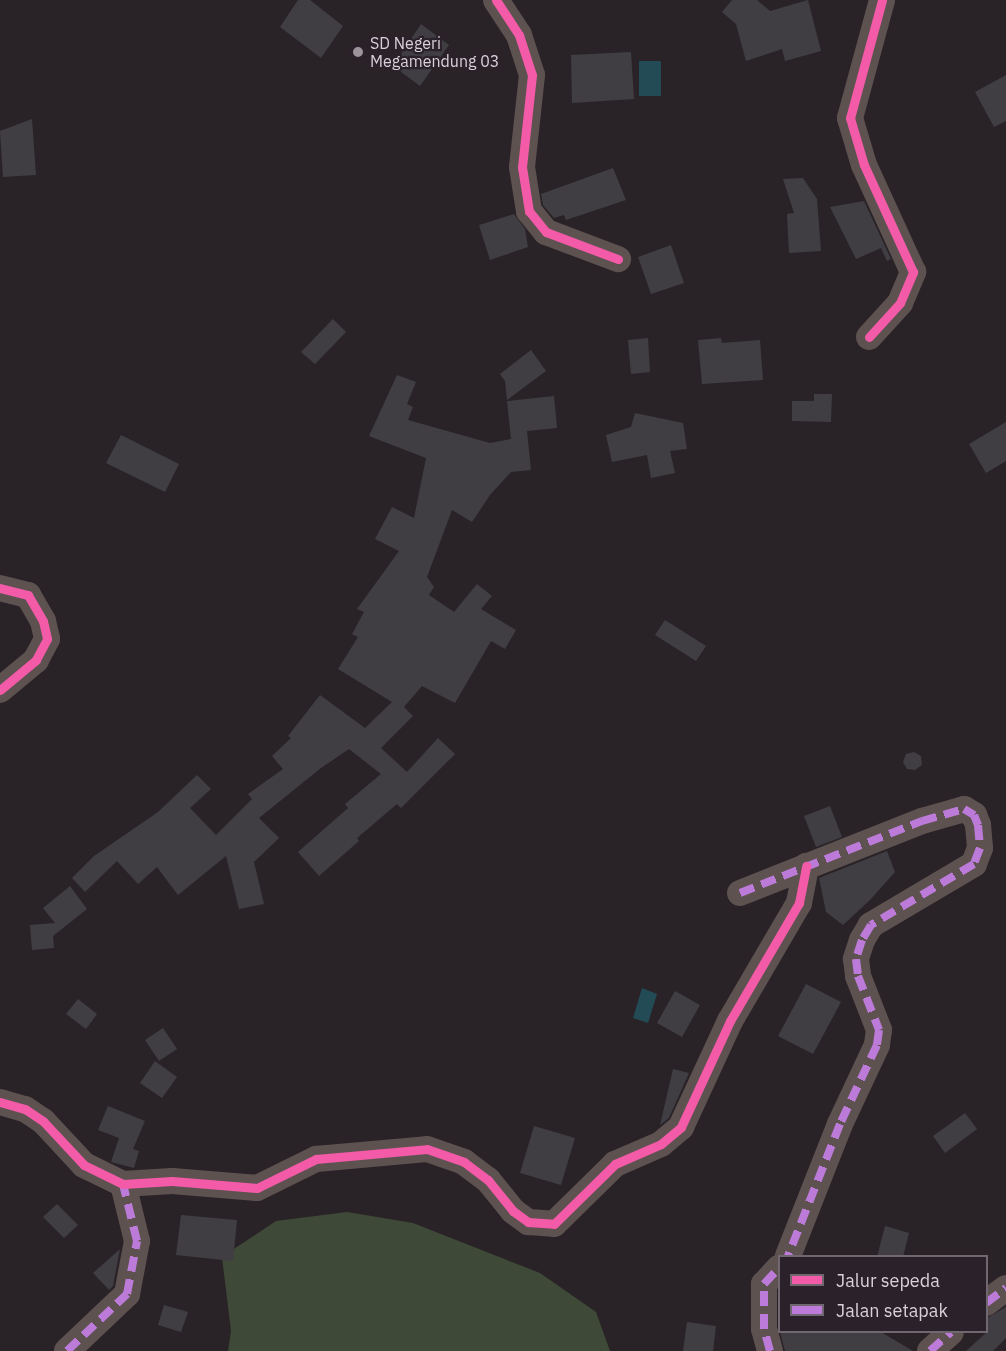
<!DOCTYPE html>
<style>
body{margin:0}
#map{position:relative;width:1006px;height:1351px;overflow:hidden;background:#292328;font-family:"IBM Plex Sans",sans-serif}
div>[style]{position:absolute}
.green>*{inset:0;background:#3f4937}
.water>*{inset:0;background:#224b56}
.building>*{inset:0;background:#403e43}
.minor>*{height:26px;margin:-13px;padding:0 13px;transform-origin:13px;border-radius:13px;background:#5e5251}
.quiet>*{height:8px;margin-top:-4px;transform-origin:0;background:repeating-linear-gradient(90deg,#bd7bd9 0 15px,transparent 0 23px)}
.cycleway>*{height:9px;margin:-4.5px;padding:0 4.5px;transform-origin:4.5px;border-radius:4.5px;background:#f35aa7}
.dots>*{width:16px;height:16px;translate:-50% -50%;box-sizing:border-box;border:3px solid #2b212a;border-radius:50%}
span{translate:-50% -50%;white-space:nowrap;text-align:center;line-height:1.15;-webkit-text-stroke:4.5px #2b212a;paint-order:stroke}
.poi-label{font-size:16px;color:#d8d1d8}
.left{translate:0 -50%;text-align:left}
.legend{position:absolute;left:778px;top:1255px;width:210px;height:78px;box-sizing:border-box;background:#2b212a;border:2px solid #706770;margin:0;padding:8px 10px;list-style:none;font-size:18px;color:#d8d1d8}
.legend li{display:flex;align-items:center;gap:12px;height:30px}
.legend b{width:30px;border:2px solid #706770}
</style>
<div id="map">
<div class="green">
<i style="clip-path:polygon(347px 1212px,413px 1223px,540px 1273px,596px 1312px,610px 1351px,228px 1351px,231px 1331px,222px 1257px,276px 1221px)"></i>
</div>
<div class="water">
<i style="clip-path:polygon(639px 61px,661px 61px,661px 96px,639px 96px)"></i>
<i style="clip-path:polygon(642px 988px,657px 994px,648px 1023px,633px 1018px)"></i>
</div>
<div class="building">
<i style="clip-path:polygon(298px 0,310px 0,343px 26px,321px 58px,280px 27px)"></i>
<i style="clip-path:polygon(732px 0,757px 0,770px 11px,808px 0,821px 51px,785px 61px,782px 49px,746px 61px,736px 24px,722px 12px)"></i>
<i style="clip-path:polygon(421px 24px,449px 45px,420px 86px,393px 66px)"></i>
<i style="clip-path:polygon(631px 52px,634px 99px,572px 103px,571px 55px)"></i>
<i style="clip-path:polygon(1006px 75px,1006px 121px,994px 127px,975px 92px)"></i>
<i style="clip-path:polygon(32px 119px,36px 175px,3px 177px,0 131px)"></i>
<i style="clip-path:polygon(613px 168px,626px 200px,566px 220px,564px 215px,554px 218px,543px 205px,541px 194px)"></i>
<i style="clip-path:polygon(803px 178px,817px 199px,821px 251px,789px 253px,787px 214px,794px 213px,783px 179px)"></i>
<i style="clip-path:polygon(864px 201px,891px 259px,887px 261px,881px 248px,856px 259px,830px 207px)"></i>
<i style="clip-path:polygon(514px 214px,525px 229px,528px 247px,490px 260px,479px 225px)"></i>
<i style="clip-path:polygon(671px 245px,684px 283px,651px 294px,638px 257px)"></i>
<i style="clip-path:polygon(333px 319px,346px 332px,315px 364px,301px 352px)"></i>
<i style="clip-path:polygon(648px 338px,650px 372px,631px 374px,628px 340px)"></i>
<i style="clip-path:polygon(721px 338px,722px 343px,760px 340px,763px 380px,702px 384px,698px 340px)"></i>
<i style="clip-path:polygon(531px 350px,546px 371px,507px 400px,505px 381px,500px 374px)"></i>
<i style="clip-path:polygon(397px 375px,416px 382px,407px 404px,413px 407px,408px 420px,490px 443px,511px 439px,507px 401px,554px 396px,557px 428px,527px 431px,531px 470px,511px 472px,490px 495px,472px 522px,452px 510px,427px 577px,434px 587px,429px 595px,454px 612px,477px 584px,492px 596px,481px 609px,516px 630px,505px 649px,491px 641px,455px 703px,422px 686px,404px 707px,413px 716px,381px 748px,407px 772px,438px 738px,455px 754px,401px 808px,397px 804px,357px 838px,359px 841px,319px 876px,298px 852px,348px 808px,345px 804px,381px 774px,349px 749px,321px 768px,259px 818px,279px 838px,254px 862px,264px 904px,239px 909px,226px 856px,178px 895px,157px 867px,138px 884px,117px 861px,85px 892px,72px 878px,94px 856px,158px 812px,197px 775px,211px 789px,190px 808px,216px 835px,252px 799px,248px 794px,283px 769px,272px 756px,291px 738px,288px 736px,320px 695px,365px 728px,392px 702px,338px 669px,358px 637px,352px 634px,364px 612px,357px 609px,399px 551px,375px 539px,392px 507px,414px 518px,426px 458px,369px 436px)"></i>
<i style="clip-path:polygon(814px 394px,832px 394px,831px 422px,792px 421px,792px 401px,814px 401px)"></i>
<i style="clip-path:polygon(635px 413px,683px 423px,687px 449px,670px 451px,675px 473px,651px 478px,647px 455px,612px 462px,606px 435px,631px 427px)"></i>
<i style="clip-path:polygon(1006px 422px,1006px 461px,986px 473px,969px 444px)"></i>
<i style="clip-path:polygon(121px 435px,179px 464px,165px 492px,106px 463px)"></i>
<i style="clip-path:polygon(665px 620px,706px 646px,696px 661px,655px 635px)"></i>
<i style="clip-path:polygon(914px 752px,921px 756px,922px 765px,915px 770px,907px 769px,903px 762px,906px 754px)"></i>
<i style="clip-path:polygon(830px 806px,842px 837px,816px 847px,804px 816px)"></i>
<i style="clip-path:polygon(887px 851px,895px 872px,870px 900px,843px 925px,826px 912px,819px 878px)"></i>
<i style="clip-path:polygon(70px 886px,87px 909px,53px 936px,54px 948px,32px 950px,30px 925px,55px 923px,43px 908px)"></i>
<i style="clip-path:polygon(806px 984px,841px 1002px,813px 1054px,778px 1036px)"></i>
<i style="clip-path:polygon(675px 991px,700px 1005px,682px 1037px,657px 1023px)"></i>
<i style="clip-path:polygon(78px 999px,97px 1014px,86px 1029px,66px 1014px)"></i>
<i style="clip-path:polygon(163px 1028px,177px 1049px,159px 1061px,145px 1040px)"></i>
<i style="clip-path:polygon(155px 1061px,177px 1077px,162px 1098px,140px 1083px)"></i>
<i style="clip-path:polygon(673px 1069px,689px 1073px,669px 1118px,660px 1125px)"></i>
<i style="clip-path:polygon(108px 1106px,145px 1121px,133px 1149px,139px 1151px,134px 1168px,111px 1162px,119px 1138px,98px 1130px)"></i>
<i style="clip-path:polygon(965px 1113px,977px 1129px,945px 1153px,933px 1136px)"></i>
<i style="clip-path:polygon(534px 1126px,575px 1138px,561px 1185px,520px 1173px)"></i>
<i style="clip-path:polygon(57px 1204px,78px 1225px,64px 1238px,43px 1217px)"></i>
<i style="clip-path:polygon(181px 1215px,237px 1220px,233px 1261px,176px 1255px)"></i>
<i style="clip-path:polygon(885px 1226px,909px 1233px,903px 1257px,877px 1257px)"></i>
<i style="clip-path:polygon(120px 1249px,113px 1286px,109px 1290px,93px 1273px)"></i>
<i style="clip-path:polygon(164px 1305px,188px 1312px,181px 1332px,158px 1325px)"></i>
<i style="clip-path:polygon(1006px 1307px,1006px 1338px,993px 1351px,966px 1351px,987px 1332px,987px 1318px)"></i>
<i style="clip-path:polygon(687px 1322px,716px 1326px,713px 1351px,683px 1351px)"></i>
<i style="clip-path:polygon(780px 1332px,881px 1332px,913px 1351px,785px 1351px)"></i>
</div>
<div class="minor">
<i style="left:496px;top:0;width:42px;rotate:56.7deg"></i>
<i style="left:519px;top:35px;width:42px;rotate:72deg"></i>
<i style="left:532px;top:75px;width:93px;rotate:96.2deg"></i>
<i style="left:522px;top:167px;width:45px;rotate:81deg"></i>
<i style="left:529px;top:211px;width:27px;rotate:51deg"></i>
<i style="left:546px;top:232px;width:77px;rotate:20.6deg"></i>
<i style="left:869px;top:337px;width:46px;rotate:-47.6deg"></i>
<i style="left:900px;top:303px;width:34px;rotate:-67deg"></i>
<i style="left:913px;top:272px;width:118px;rotate:-114.6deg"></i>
<i style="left:864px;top:165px;width:49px;rotate:-106.6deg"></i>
<i style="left:850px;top:118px;width:122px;rotate:-74.8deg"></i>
<i style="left:0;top:588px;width:29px;rotate:14deg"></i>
<i style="left:28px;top:595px;width:30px;rotate:60deg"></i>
<i style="left:43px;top:621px;width:18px;rotate:77deg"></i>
<i style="left:47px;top:639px;width:24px;rotate:118deg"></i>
<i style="left:36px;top:660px;width:47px;rotate:140.2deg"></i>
<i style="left:740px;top:893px;width:196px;rotate:-21.6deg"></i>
<i style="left:922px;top:821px;width:44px;rotate:-15.9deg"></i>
<i style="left:964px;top:809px;width:12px;rotate:31deg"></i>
<i style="left:974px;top:815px;width:11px;rotate:68deg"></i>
<i style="left:978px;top:825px;width:23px;rotate:85deg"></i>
<i style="left:980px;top:848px;width:17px;rotate:111deg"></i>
<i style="left:974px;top:864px;width:120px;rotate:149.4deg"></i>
<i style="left:871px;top:925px;width:17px;rotate:121deg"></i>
<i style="left:862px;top:940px;width:20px;rotate:108deg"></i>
<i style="left:856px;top:959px;width:17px;rotate:83deg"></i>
<i style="left:858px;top:976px;width:58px;rotate:68.7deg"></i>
<i style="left:879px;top:1030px;width:15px;rotate:98deg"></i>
<i style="left:877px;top:1045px;width:87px;rotate:115.1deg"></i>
<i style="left:840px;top:1124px;width:142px;rotate:111.5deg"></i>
<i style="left:0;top:1102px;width:26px;rotate:16deg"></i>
<i style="left:25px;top:1109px;width:22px;rotate:34deg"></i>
<i style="left:43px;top:1121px;width:60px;rotate:47deg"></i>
<i style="left:84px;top:1165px;width:43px;rotate:26deg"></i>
<i style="left:123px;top:1184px;width:49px;rotate:-3.5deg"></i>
<i style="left:172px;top:1181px;width:85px;rotate:4.7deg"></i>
<i style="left:257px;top:1188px;width:66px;rotate:-26.2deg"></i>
<i style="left:316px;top:1159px;width:111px;rotate:-5.1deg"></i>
<i style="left:427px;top:1149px;width:39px;rotate:19deg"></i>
<i style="left:464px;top:1162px;width:30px;rotate:37deg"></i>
<i style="left:488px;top:1180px;width:40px;rotate:51deg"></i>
<i style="left:513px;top:1211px;width:19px;rotate:36deg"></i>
<i style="left:528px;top:1222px;width:26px;rotate:4deg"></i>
<i style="left:554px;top:1224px;width:86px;rotate:-44.5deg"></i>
<i style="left:615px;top:1164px;width:50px;rotate:-23.5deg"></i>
<i style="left:661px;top:1144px;width:26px;rotate:-40deg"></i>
<i style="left:681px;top:1127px;width:117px;rotate:-65.2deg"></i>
<i style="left:730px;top:1021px;width:137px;rotate:-59.7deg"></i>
<i style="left:799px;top:903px;width:38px;rotate:-79deg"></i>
<i style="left:986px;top:1303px;width:25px;rotate:-37deg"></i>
<i style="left:67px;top:1351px;width:83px;rotate:-43.5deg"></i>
<i style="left:127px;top:1294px;width:54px;rotate:-79.3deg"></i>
<i style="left:137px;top:1241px;width:59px;rotate:-103.8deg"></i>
<i style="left:770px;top:1351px;width:23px;rotate:-105deg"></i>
<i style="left:764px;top:1329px;width:45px;rotate:-90deg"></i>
<i style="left:764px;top:1284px;width:23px;rotate:-47deg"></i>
<i style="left:930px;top:1351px;width:28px;rotate:-42deg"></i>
</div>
<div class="quiet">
<i style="left:740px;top:893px;width:196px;rotate:-21.6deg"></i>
<i style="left:922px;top:821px;width:44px;rotate:-15.9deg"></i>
<i style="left:964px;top:809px;width:12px;rotate:31deg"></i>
<i style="left:974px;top:815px;width:11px;rotate:68deg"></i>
<i style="left:978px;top:825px;width:23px;rotate:85deg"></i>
<i style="left:980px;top:848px;width:17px;rotate:111deg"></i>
<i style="left:974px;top:864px;width:120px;rotate:149.4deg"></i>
<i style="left:871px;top:925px;width:17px;rotate:121deg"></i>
<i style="left:862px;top:940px;width:20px;rotate:108deg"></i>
<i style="left:856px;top:959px;width:17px;rotate:83deg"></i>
<i style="left:858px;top:976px;width:58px;rotate:68.7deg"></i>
<i style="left:879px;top:1030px;width:15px;rotate:98deg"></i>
<i style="left:877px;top:1045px;width:87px;rotate:115.1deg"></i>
<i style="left:840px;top:1124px;width:142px;rotate:111.5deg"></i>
<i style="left:986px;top:1303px;width:25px;rotate:-37deg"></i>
<i style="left:67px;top:1351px;width:83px;rotate:-43.5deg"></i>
<i style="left:127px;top:1294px;width:54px;rotate:-79.3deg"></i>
<i style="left:137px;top:1241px;width:59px;rotate:-103.8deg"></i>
<i style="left:770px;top:1351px;width:23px;rotate:-105deg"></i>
<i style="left:764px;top:1329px;width:45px;rotate:-90deg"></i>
<i style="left:764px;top:1284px;width:23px;rotate:-47deg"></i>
<i style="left:930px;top:1351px;width:28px;rotate:-42deg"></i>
</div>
<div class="cycleway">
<i style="left:496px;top:0;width:42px;rotate:56.7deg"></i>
<i style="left:519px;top:35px;width:42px;rotate:72deg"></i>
<i style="left:532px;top:75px;width:93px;rotate:96.2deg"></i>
<i style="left:522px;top:167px;width:45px;rotate:81deg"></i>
<i style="left:529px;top:211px;width:27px;rotate:51deg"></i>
<i style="left:546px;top:232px;width:77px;rotate:20.6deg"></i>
<i style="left:869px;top:337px;width:46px;rotate:-47.6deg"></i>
<i style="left:900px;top:303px;width:34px;rotate:-67deg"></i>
<i style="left:913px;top:272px;width:118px;rotate:-114.6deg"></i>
<i style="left:864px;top:165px;width:49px;rotate:-106.6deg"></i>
<i style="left:850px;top:118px;width:122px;rotate:-74.8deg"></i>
<i style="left:0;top:588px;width:29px;rotate:14deg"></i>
<i style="left:28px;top:595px;width:30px;rotate:60deg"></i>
<i style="left:43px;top:621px;width:18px;rotate:77deg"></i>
<i style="left:47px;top:639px;width:24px;rotate:118deg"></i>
<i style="left:36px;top:660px;width:47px;rotate:140.2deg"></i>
<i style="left:0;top:1102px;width:26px;rotate:16deg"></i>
<i style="left:25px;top:1109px;width:22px;rotate:34deg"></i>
<i style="left:43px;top:1121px;width:60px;rotate:47deg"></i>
<i style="left:84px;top:1165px;width:43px;rotate:26deg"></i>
<i style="left:123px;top:1184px;width:49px;rotate:-3.5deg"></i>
<i style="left:172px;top:1181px;width:85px;rotate:4.7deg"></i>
<i style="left:257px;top:1188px;width:66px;rotate:-26.2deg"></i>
<i style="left:316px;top:1159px;width:111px;rotate:-5.1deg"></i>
<i style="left:427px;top:1149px;width:39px;rotate:19deg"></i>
<i style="left:464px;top:1162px;width:30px;rotate:37deg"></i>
<i style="left:488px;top:1180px;width:40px;rotate:51deg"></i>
<i style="left:513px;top:1211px;width:19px;rotate:36deg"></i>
<i style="left:528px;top:1222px;width:26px;rotate:4deg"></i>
<i style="left:554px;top:1224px;width:86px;rotate:-44.5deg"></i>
<i style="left:615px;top:1164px;width:50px;rotate:-23.5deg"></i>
<i style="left:661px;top:1144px;width:26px;rotate:-40deg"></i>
<i style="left:681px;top:1127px;width:117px;rotate:-65.2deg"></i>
<i style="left:730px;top:1021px;width:137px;rotate:-59.7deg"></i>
<i style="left:799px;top:903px;width:38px;rotate:-79deg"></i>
</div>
<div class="dots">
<i style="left:358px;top:52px;background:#9b949a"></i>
</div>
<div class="poi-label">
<span class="left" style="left:370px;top:52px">SD Negeri<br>Megamendung 03</span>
</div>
<ul class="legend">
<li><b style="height:8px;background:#f35aa7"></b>Jalur sepeda</li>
<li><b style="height:8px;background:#bd7bd9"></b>Jalan setapak</li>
</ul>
</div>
